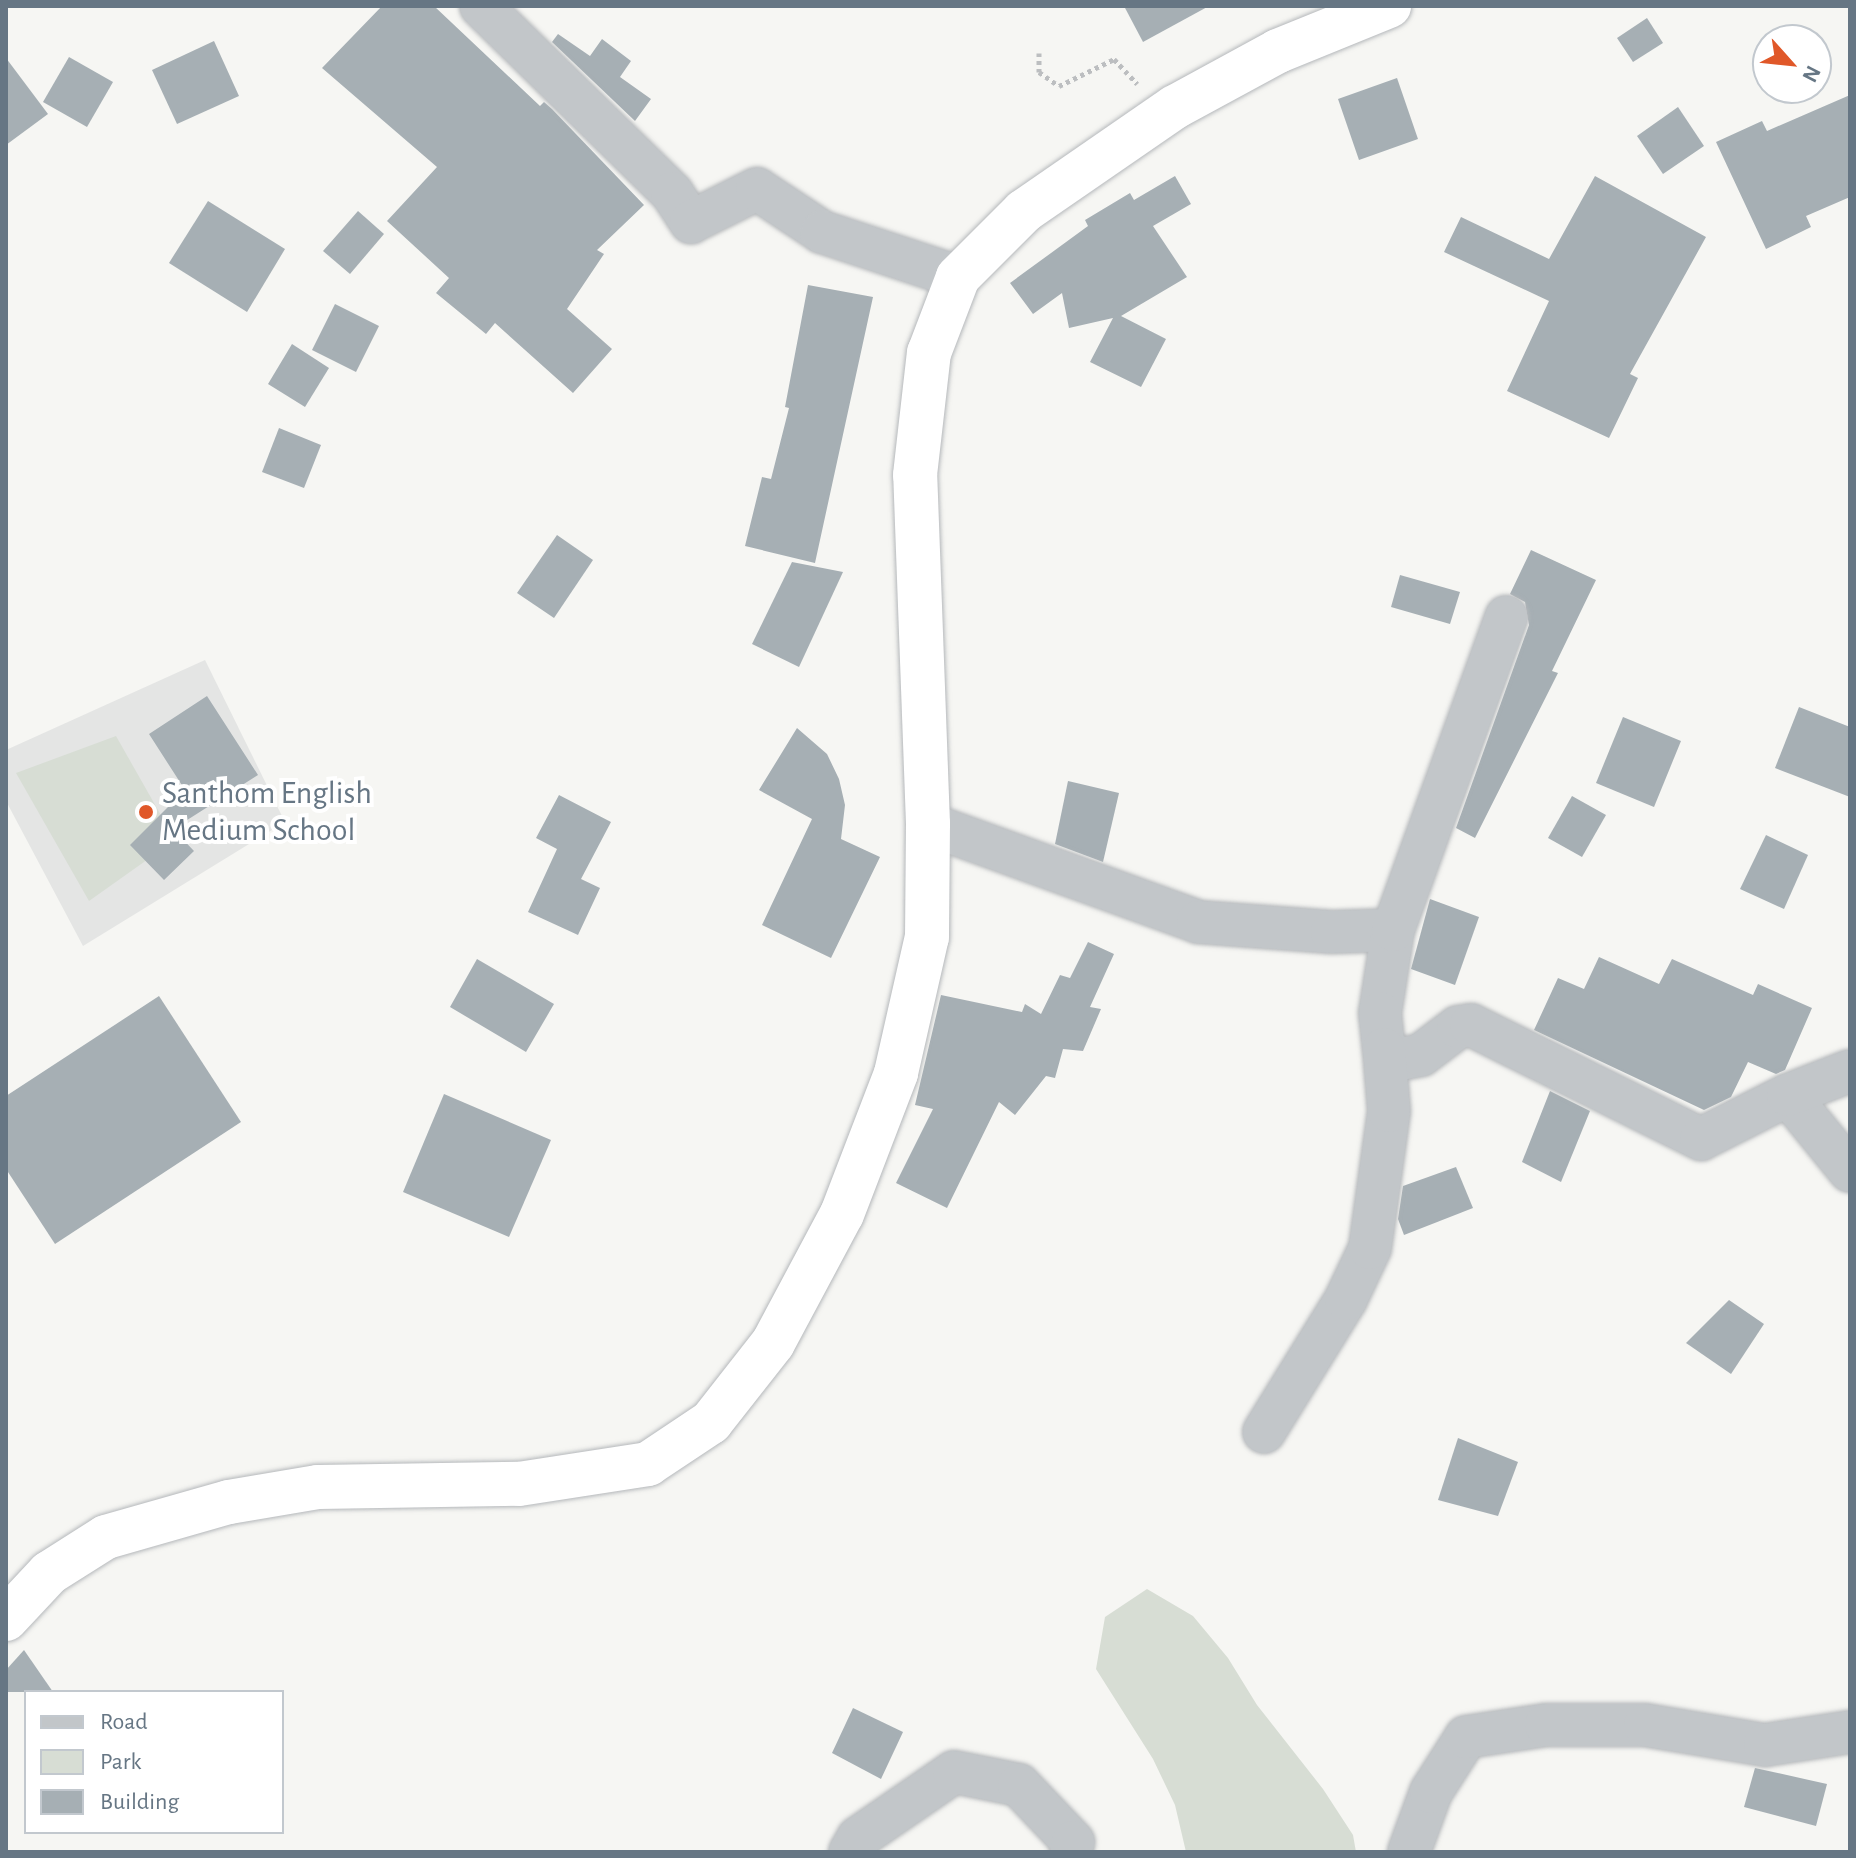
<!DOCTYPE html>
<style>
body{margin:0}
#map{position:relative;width:1856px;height:1858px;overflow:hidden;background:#f6f6f3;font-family:"Alegreya Sans",sans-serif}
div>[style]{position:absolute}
.built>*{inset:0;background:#e4e5e4}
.green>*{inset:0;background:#d7ddd4}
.building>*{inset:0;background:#a6afb4}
.path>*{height:5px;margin-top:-2.5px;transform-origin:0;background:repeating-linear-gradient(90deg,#bcbec0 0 4px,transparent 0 8px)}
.roads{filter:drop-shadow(0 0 2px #b5b8bb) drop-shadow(0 0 2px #b5b8bb)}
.minor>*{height:42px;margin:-21px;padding:0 21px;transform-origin:21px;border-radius:21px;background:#c2c6c9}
.trunk>*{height:44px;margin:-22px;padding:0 22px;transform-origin:22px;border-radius:22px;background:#fff}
.dots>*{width:22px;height:22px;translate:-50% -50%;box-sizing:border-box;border:4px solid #fff;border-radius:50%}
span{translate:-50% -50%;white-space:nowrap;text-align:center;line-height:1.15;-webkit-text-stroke:8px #fff;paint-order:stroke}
.poi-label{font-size:32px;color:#667684}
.left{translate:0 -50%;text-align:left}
.frame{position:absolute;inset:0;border:8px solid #667684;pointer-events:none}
.legend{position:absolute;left:24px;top:1690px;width:260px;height:144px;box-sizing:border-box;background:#fff;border:2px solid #c2c8ce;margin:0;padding:10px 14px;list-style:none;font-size:24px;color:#667684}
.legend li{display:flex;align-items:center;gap:16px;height:40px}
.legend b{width:40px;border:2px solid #c2c8ce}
.north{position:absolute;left:1752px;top:24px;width:80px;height:80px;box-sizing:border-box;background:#fff;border:2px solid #c2c8ce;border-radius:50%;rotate:117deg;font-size:22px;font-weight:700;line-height:32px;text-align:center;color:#667684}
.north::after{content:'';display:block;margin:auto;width:28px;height:36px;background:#e05829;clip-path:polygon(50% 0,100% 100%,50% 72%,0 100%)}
</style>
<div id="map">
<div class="built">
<i style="clip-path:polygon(205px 660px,285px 822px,83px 946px,6px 801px,6px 750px)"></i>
</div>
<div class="green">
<i style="clip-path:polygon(116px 736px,175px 840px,89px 901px,16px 773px)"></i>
<i style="clip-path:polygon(1147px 1589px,1193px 1616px,1228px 1658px,1257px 1705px,1323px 1789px,1353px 1835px,1356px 1852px,1186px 1852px,1175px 1805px,1153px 1759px,1096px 1669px,1105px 1617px)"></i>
</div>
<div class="building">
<i style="clip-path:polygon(382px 6px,434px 6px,540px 106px,544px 102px,552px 109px,644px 205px,597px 250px,604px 254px,567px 309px,612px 349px,573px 393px,495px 323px,486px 334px,436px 293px,449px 278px,387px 221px,437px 167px,322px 68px)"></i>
<i style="clip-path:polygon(1124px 6px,1209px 6px,1143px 42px)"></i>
<i style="clip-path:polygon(1647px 18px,1663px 43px,1633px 62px,1617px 38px)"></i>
<i style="clip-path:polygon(558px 34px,590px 56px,602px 39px,631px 61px,620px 77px,651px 99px,635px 121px,552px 42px)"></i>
<i style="clip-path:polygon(214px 41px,239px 96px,177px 124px,152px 70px)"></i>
<i style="clip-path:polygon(69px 57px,113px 82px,87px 127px,43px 102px)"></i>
<i style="clip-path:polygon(6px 58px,48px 114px,6px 145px)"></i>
<i style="clip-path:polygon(1397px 78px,1418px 139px,1359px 160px,1338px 99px)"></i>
<i style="clip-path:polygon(1850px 95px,1850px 197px,1806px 216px,1811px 227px,1766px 249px,1716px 142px,1762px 121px,1767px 131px)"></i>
<i style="clip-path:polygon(1678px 107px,1704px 146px,1663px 174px,1637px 136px)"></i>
<i style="clip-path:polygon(1175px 176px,1191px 204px,1153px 226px,1187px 277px,1121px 316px,1166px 339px,1141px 387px,1090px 362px,1113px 318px,1069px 328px,1062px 293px,1033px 314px,1010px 283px,1088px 226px,1085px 220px,1130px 193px,1134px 200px)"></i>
<i style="clip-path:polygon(1595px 176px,1706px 237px,1630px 374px,1638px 378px,1609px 438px,1507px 391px,1549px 301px,1444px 252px,1461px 217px,1549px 259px)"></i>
<i style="clip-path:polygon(208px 201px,285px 249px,247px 312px,169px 263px)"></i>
<i style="clip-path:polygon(358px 211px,384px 234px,350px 274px,323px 251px)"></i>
<i style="clip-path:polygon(808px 285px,873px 297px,815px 563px,745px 546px,762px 477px,771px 479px,789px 408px,785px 407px)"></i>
<i style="clip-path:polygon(335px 304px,379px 326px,356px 372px,312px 350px)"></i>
<i style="clip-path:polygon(292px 344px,329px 368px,305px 407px,268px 384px)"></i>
<i style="clip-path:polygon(279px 428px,321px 445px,304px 488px,262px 472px)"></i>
<i style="clip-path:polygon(557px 535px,593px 560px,554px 618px,517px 593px)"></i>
<i style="clip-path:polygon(1531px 550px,1596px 580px,1552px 671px,1558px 673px,1475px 838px,1456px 828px,1529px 625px,1525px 602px,1510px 594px)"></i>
<i style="clip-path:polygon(792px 562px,843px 572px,799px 667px,752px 644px)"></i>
<i style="clip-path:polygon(1400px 575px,1460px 592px,1450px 624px,1391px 607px)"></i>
<i style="clip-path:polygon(207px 696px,258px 775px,173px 829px,194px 851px,164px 880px,130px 845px,185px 790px,149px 734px)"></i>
<i style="clip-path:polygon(1799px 707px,1850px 727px,1850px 797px,1775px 768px)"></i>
<i style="clip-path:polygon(1623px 717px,1681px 741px,1654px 807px,1596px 783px)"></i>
<i style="clip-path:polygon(797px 728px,827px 754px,839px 779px,845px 805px,841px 839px,880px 857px,831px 958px,762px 925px,812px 819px,759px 790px)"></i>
<i style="clip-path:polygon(1068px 781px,1119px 793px,1103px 862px,1055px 844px)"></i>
<i style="clip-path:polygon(559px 795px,611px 822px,581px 879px,600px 888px,578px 935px,528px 912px,557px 849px,536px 838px)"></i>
<i style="clip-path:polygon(1572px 796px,1606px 815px,1582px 857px,1548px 838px)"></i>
<i style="clip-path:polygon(1766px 835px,1808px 855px,1784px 909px,1740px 889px)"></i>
<i style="clip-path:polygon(1430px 899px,1479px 917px,1455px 985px,1411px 969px)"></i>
<i style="clip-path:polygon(1088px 942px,1114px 954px,1090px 1007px,1101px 1009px,1083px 1051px,1063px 1049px,1055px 1078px,1046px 1076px,1015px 1115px,999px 1102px,947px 1208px,896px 1183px,933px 1109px,915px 1105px,941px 995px,1022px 1012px,1025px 1004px,1041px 1014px,1060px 975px,1070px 978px)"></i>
<i style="clip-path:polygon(1599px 957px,1659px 984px,1672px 959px,1753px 995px,1758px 984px,1812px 1008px,1785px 1070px,1776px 1074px,1748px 1062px,1731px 1097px,1704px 1110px,1534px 1030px,1558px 978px,1584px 989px)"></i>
<i style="clip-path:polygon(477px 959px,554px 1004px,526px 1052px,450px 1007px)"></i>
<i style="clip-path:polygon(159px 996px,241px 1122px,55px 1244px,6px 1169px,6px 1096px)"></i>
<i style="clip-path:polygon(1550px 1091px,1590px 1111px,1561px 1182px,1522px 1162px)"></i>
<i style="clip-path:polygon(444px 1094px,551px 1140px,509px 1237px,403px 1192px)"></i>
<i style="clip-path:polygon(1456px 1167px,1473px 1208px,1404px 1235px,1398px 1219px,1403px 1186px)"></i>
<i style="clip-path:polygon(1729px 1300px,1764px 1324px,1731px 1374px,1686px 1343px)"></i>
<i style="clip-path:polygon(1458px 1438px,1518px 1462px,1498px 1516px,1438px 1500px)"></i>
<i style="clip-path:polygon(24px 1650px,53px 1692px,6px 1692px,6px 1670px)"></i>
<i style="clip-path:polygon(853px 1708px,903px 1732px,881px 1779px,832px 1753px)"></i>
<i style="clip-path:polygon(1755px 1768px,1827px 1784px,1816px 1826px,1744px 1807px)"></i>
</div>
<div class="path">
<i style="left:1039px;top:53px;width:19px;rotate:90deg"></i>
<i style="left:1039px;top:72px;width:24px;rotate:35deg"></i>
<i style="left:1059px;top:86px;width:61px;rotate:-26.1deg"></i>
<i style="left:1114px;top:59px;width:34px;rotate:47deg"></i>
</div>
<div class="roads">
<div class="minor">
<i style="left:481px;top:6px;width:267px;rotate:44.4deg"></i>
<i style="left:672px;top:193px;width:35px;rotate:57deg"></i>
<i style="left:691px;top:222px;width:74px;rotate:-26.6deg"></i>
<i style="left:757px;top:189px;width:78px;rotate:33.5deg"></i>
<i style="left:822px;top:232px;width:143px;rotate:18.3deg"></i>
<i style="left:928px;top:824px;width:287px;rotate:19.9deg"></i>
<i style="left:1198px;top:922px;width:134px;rotate:4.3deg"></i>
<i style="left:1332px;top:932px;width:61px;rotate:-1.9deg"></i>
<i style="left:1393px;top:930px;width:84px;rotate:98.9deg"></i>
<i style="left:1380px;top:1013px;width:36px;rotate:84deg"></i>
<i style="left:1384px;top:1049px;width:20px;rotate:30deg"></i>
<i style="left:1401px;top:1059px;width:20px;rotate:-11deg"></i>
<i style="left:1421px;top:1055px;width:46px;rotate:-37.1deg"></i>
<i style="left:1458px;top:1027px;width:13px;rotate:-9deg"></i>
<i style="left:1471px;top:1025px;width:257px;rotate:26.4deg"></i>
<i style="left:1701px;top:1139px;width:97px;rotate:-26.8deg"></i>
<i style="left:1788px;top:1095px;width:98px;rotate:50.8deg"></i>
<i style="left:1393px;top:930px;width:333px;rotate:-70.1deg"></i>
<i style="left:1788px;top:1095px;width:66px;rotate:-21.2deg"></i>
<i style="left:1264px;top:1432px;width:156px;rotate:-58.3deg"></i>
<i style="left:1346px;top:1299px;width:56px;rotate:-64.8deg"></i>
<i style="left:1370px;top:1248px;width:138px;rotate:-82.1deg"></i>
<i style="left:1389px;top:1111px;width:62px;rotate:-94.6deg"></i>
<i style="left:850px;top:1852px;width:16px;rotate:-60deg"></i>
<i style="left:858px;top:1838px;width:116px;rotate:-34.5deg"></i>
<i style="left:954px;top:1772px;width:66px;rotate:11.3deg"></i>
<i style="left:1019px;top:1785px;width:79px;rotate:46.5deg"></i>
<i style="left:1073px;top:1842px;width:10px;rotate:101deg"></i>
<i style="left:1409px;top:1852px;width:64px;rotate:-69.9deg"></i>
<i style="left:1431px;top:1792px;width:65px;rotate:-57.5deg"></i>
<i style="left:1466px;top:1737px;width:81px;rotate:-8.5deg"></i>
<i style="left:1546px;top:1725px;width:99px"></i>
<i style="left:1645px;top:1725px;width:122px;rotate:9.5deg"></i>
<i style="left:1765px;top:1745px;width:86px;rotate:-8.7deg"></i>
</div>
<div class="trunk">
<i style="left:6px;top:1619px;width:63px;rotate:-46.9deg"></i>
<i style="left:49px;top:1573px;width:67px;rotate:-32.3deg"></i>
<i style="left:106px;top:1537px;width:128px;rotate:-15.9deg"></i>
<i style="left:229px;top:1502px;width:90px;rotate:-9.6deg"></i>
<i style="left:318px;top:1487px;width:201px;rotate:-0.9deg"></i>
<i style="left:519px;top:1484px;width:131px;rotate:-8.8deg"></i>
<i style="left:648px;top:1464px;width:76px;rotate:-33.7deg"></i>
<i style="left:711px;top:1422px;width:100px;rotate:-51.9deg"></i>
<i style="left:773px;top:1343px;width:146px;rotate:-61.9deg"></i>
<i style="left:842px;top:1214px;width:151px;rotate:-69deg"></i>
<i style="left:896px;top:1073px;width:139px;rotate:-77.2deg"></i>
<i style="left:927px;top:937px;width:113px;rotate:-89.5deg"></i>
<i style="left:928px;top:824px;width:349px;rotate:-92.1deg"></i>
<i style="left:915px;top:475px;width:123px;rotate:-83.5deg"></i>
<i style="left:929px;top:353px;width:81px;rotate:-69.1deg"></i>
<i style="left:958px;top:277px;width:93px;rotate:-45deg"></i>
<i style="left:1024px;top:211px;width:183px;rotate:-34.6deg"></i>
<i style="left:1175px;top:107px;width:117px;rotate:-28.5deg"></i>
<i style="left:1278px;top:51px;width:120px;rotate:-22.1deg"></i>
</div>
</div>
<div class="dots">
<i style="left:146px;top:812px;background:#e05829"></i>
</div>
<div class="poi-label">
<span class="left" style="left:162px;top:812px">Santhom English<br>Medium School</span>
</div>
<div class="frame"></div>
<ul class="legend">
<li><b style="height:10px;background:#c2c6c9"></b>Road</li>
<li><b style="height:22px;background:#d7ddd4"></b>Park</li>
<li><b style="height:22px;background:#a6afb4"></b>Building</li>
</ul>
<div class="north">N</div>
</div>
